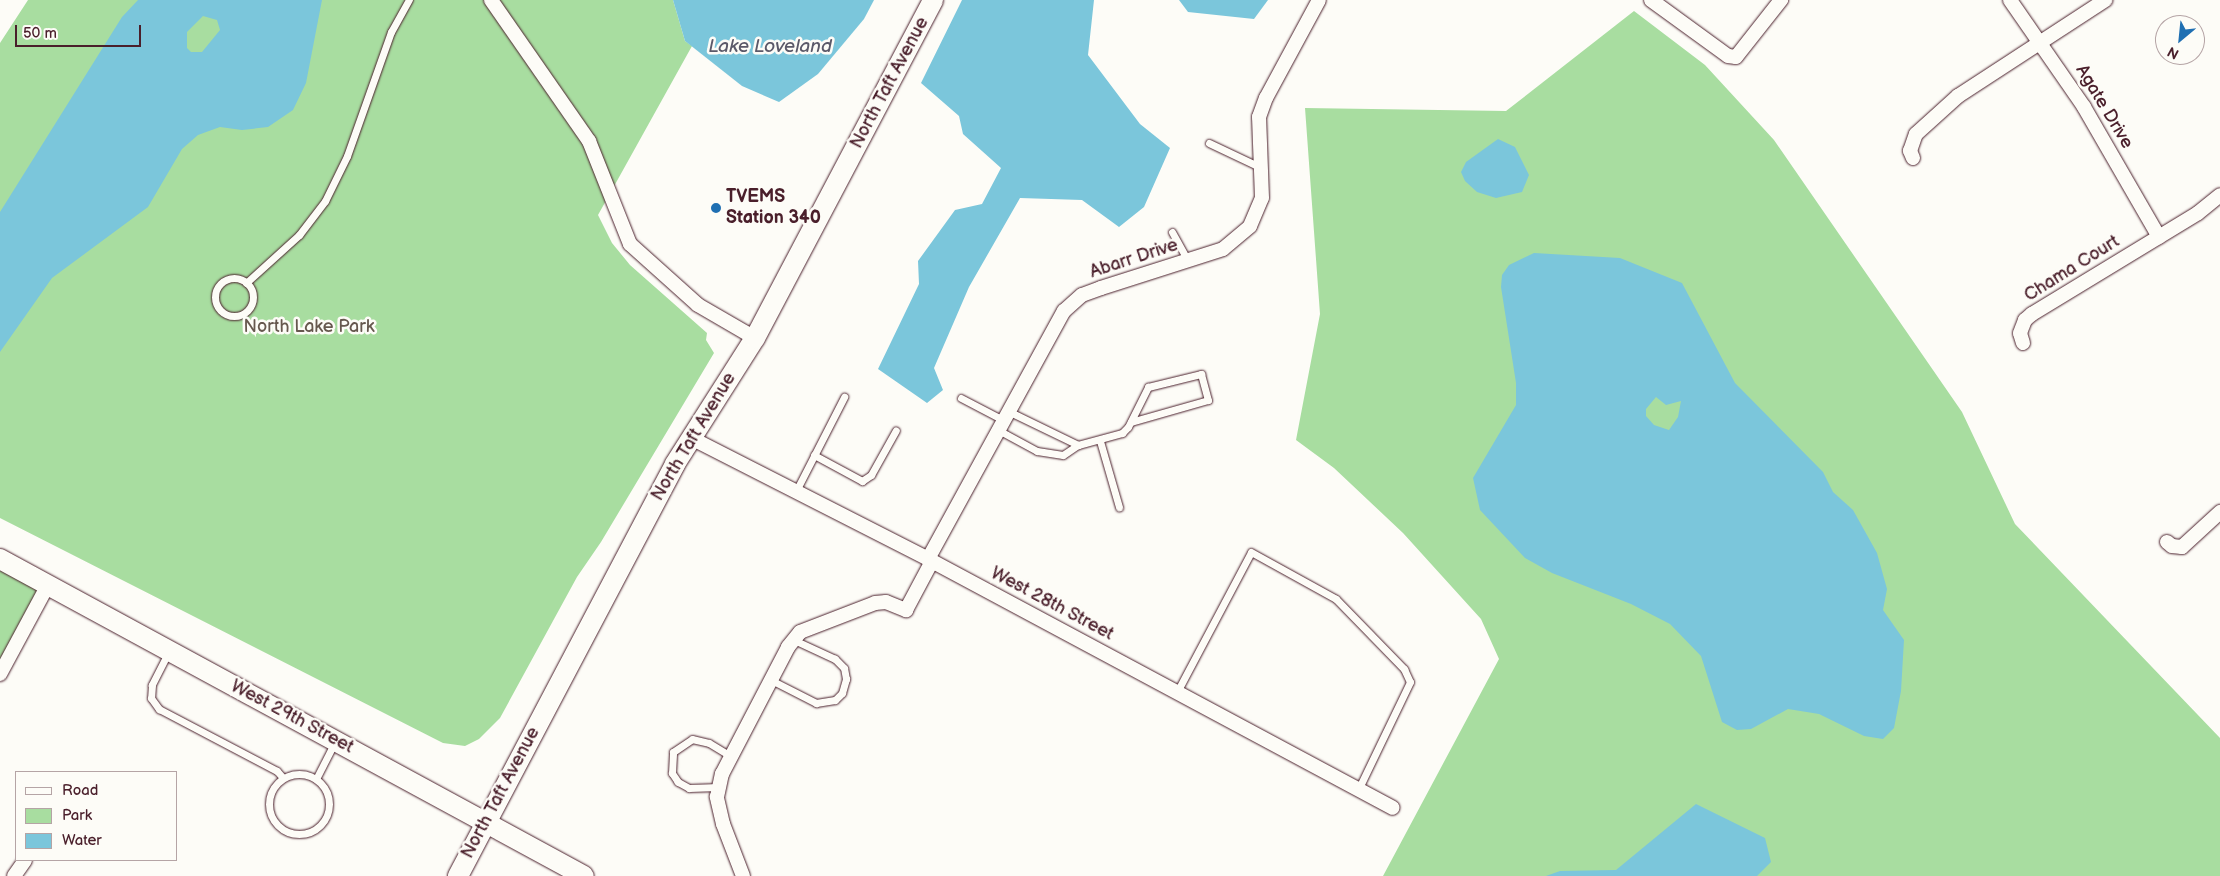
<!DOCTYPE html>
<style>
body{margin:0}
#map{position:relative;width:2220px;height:876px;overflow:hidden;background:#fdfcf7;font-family:"Balsamiq Sans",sans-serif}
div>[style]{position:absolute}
.green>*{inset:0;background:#a8dda0}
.water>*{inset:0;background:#7bc6db}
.roads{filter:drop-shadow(0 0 1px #4a1f2b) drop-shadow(0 0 1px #4a1f2b)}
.service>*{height:7px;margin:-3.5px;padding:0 3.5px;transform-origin:3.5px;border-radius:3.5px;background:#fdfcf7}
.service>.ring{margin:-3.5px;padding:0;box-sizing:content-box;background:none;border:7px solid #fdfcf7;border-radius:50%}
.minor>*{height:14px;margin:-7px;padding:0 7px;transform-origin:7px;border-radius:7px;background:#fdfcf7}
.secondary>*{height:20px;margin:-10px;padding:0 10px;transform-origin:10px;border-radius:10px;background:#fdfcf7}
.dots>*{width:14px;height:14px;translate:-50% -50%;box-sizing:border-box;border:2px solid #fdfcf7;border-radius:50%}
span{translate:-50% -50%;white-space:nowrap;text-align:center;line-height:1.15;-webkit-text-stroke:5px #fdfcf7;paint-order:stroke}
.street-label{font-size:18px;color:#4a1f2b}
.poi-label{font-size:18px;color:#4a1f2b;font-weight:700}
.left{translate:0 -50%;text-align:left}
.park-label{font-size:18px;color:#66584e}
.water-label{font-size:19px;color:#5b5969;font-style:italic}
.legend{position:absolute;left:15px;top:771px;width:162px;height:90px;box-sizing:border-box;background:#fdfcf7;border:1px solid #b5a4a5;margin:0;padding:6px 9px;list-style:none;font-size:15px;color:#4a1f2b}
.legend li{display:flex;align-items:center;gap:10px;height:25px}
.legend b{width:25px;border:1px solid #b5a4a5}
.north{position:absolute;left:2155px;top:15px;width:50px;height:50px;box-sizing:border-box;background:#fdfcf7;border:1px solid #b5a4a5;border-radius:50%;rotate:208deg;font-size:14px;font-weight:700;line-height:20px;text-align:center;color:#4a1f2b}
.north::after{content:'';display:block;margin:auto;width:18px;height:22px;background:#1f6fb2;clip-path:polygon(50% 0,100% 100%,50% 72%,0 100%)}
.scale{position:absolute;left:15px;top:25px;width:126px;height:22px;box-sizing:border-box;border:2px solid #4a1f2b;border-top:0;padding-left:6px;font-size:15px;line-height:18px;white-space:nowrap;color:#4a1f2b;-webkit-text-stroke:4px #fdfcf7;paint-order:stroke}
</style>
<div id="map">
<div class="green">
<i style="clip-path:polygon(28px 0,673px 0,685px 41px,692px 46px,598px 215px,612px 243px,630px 265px,707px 333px,706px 340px,714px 353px,601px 542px,577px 577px,500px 718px,479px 739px,465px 746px,443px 743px,0 518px,0 43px)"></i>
<i style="clip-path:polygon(1634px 11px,1705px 65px,1774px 140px,1962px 412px,2015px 524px,2220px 738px,2220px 876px,1383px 876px,1499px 659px,1481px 619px,1403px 533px,1334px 468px,1296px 440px,1320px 314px,1305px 108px,1506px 111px)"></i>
<i style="clip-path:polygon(0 559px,48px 585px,0 674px)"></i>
</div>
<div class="water">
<i style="clip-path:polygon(evenodd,138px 0,322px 0,306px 83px,293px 110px,268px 127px,242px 130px,220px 127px,198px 135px,182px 149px,148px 207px,52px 278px,0 352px,0 212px,122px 17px,138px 0,203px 16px,217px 20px,220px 30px,202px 52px,191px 52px,187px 48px,187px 32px,203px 16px)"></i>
<i style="clip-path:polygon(673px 0,874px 0,864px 19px,818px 74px,779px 102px,742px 86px,685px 41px)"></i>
<i style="clip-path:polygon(962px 0,1094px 0,1088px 55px,1140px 124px,1170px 148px,1144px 207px,1119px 227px,1082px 200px,1020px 198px,969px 287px,934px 368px,943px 390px,927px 403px,878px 369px,919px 284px,918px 261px,955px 210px,982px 204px,1001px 168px,963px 134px,959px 116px,921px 83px)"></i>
<i style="clip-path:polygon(1179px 0,1268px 0,1254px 19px,1188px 12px)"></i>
<i style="clip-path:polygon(1498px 139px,1515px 147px,1529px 175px,1522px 192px,1496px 198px,1477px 192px,1465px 181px,1461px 172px,1466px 162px)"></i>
<i style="clip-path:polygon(evenodd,1534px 253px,1620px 258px,1682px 283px,1735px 383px,1823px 472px,1833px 492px,1853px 510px,1877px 553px,1887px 589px,1883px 610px,1904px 640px,1901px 691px,1894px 728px,1883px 739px,1864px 736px,1819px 714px,1788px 709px,1751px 729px,1737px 730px,1722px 722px,1701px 656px,1670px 624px,1631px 604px,1552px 573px,1525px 558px,1480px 510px,1473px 478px,1516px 405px,1516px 383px,1501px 287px,1502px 275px,1509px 265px,1534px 253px,1656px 397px,1666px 405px,1681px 401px,1678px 417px,1669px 430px,1654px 425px,1646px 416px,1646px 409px,1656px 397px)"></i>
<i style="clip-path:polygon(1696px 804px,1765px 838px,1771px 862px,1757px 876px,1546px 876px,1560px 871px,1616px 870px)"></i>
</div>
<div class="roads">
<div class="service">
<i style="left:1209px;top:143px;width:59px;rotate:25.3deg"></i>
<i style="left:1172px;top:232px;width:33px;rotate:61deg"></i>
<i class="ring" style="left:215px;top:278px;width:31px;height:31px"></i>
<i style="left:246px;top:283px;width:72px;rotate:-42.2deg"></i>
<i style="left:299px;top:235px;width:43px;rotate:-52.6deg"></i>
<i style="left:325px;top:201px;width:50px;rotate:-63.9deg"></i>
<i style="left:347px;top:156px;width:132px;rotate:-70.5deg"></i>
<i style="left:391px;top:32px;width:37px;rotate:-61deg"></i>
<i style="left:961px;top:398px;width:50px;rotate:27.6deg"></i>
<i style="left:1010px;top:412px;width:76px;rotate:25.9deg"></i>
<i style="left:1000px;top:431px;width:42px;rotate:28.4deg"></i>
<i style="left:1037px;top:451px;width:26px;rotate:9deg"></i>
<i style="left:1063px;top:455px;width:18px;rotate:-34deg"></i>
<i style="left:1078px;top:445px;width:46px;rotate:-15.3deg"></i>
<i style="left:1122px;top:433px;width:8px;rotate:-45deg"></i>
<i style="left:1128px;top:427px;width:45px;rotate:-63.4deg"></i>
<i style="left:1148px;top:387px;width:55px;rotate:-13.8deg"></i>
<i style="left:1201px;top:374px;width:27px;rotate:75deg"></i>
<i style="left:1208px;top:400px;width:80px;rotate:164.1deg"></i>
<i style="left:1100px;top:441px;width:69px;rotate:73.9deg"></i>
<i style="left:814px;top:455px;width:55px;rotate:28.4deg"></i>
<i style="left:862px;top:481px;width:11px;rotate:-34deg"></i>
<i style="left:871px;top:475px;width:51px;rotate:-60.9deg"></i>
<i style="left:796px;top:491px;width:106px;rotate:-62.9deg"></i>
<i style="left:168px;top:653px;width:36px;rotate:117deg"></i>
<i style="left:152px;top:685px;width:13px;rotate:94deg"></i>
<i style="left:151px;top:698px;width:14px;rotate:54deg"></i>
<i style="left:159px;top:709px;width:133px;rotate:27.7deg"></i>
<i style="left:277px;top:771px;width:9px;rotate:49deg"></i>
<i style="left:771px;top:680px;width:51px;rotate:27.1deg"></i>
<i style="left:816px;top:703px;width:19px;rotate:-9deg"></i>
<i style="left:835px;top:700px;width:10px;rotate:-45deg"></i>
<i style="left:842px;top:693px;width:15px;rotate:-74deg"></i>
<i style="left:846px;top:679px;width:11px;rotate:-100deg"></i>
<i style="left:844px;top:668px;width:13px;rotate:-135deg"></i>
<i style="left:835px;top:659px;width:45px;rotate:-155.1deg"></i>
<i style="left:1177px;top:692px;width:158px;rotate:-62.1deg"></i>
<i style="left:1251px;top:552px;width:97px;rotate:28.9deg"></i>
<i style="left:1336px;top:599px;width:98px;rotate:45.8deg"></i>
<i style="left:1404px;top:669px;width:14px;rotate:65deg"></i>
<i style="left:1410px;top:682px;width:120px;rotate:115.7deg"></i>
<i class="ring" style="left:269px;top:774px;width:53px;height:53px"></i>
<i style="left:316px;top:779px;width:39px;rotate:-63deg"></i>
<i style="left:719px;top:787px;width:30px;rotate:178deg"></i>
<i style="left:689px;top:788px;width:13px;rotate:-151deg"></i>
<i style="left:678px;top:782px;width:11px;rotate:-124deg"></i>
<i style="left:672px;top:773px;width:21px;rotate:-87deg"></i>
<i style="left:673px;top:752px;width:23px;rotate:-34deg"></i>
<i style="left:692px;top:739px;width:17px;rotate:13deg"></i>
<i style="left:709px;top:743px;width:26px;rotate:31deg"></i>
</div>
<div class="minor">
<i style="left:491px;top:0;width:172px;rotate:55.2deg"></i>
<i style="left:589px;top:141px;width:111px;rotate:68.3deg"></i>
<i style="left:630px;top:244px;width:91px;rotate:41.9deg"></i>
<i style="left:698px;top:305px;width:66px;rotate:30.1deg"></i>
<i style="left:1651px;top:0;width:95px;rotate:36deg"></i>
<i style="left:1728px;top:56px;width:8px;rotate:7deg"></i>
<i style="left:1736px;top:57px;width:73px;rotate:-51.7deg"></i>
<i style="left:2010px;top:0;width:130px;rotate:55.3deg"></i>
<i style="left:2084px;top:107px;width:150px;rotate:60deg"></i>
<i style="left:1913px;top:158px;width:8px;rotate:-113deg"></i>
<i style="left:1910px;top:151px;width:18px;rotate:-71deg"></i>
<i style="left:1916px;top:134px;width:57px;rotate:-42.1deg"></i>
<i style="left:1958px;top:96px;width:176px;rotate:-33.1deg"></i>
<i style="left:2023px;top:343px;width:10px;rotate:-107deg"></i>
<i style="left:2020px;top:333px;width:14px;rotate:-69deg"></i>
<i style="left:2025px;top:320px;width:9px;rotate:-41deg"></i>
<i style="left:2032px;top:314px;width:194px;rotate:-31.3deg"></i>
<i style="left:2198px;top:213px;width:28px;rotate:-39deg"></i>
<i style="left:691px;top:438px;width:266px;rotate:27deg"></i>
<i style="left:928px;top:559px;width:527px;rotate:28.17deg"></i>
<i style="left:2167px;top:542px;width:6px;rotate:39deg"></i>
<i style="left:2172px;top:546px;width:10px;rotate:6deg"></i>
<i style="left:2182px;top:547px;width:52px;rotate:-42.6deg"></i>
<i style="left:928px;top:559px;width:283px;rotate:-61.3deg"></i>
<i style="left:1064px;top:311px;width:24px;rotate:-42deg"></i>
<i style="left:1082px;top:295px;width:20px;rotate:-20deg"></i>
<i style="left:1101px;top:288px;width:128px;rotate:-17.7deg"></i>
<i style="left:1223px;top:249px;width:35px;rotate:-40deg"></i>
<i style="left:1250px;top:226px;width:30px;rotate:-67deg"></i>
<i style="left:1262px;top:198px;width:81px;rotate:-92.1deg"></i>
<i style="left:1259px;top:117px;width:20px;rotate:-70deg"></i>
<i style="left:1266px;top:98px;width:111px;rotate:-61.6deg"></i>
<i style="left:0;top:674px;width:101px;rotate:-61.7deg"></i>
<i style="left:14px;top:876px;width:19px;rotate:-55deg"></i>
<i style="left:743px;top:876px;width:56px;rotate:-111deg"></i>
<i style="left:723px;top:824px;width:28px;rotate:-103deg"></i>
<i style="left:717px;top:797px;width:24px;rotate:-78deg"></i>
<i style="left:722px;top:774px;width:143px;rotate:-62.5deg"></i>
<i style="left:788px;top:647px;width:19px;rotate:-51deg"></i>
<i style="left:800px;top:632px;width:80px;rotate:-21.1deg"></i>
<i style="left:875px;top:603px;width:11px;rotate:-5deg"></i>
<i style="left:886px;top:602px;width:22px;rotate:22deg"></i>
<i style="left:906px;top:610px;width:55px;rotate:-62deg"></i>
</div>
<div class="secondary">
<i style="left:0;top:559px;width:664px;rotate:28.49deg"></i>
<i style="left:458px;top:876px;width:466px;rotate:-62.2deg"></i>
<i style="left:675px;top:464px;width:149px;rotate:-57.6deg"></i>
<i style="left:755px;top:338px;width:382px;rotate:-62.2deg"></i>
</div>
</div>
<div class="dots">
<i style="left:716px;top:208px;background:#1f6fb2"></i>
</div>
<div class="street-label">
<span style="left:890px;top:83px;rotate:-62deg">North Taft Avenue</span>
<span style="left:2104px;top:107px;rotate:59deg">Agate Drive</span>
<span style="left:1134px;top:259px;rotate:-18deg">Abarr Drive</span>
<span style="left:2072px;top:269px;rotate:-32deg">Chama Court</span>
<span style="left:694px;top:437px;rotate:-59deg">North Taft Avenue</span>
<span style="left:1052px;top:604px;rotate:28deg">West 28th Street</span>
<span style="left:292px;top:717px;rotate:28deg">West 29th Street</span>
<span style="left:501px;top:793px;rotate:-62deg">North Taft Avenue</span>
</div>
<div class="poi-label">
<span class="left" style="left:726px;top:208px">TVEMS<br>Station 340</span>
</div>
<div class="park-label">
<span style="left:309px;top:327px">North Lake Park</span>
</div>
<div class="water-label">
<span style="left:770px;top:47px">Lake Loveland</span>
</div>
<ul class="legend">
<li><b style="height:6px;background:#fdfcf7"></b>Road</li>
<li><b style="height:14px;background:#a8dda0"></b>Park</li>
<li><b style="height:14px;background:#7bc6db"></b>Water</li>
</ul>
<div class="north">N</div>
<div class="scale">50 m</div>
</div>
